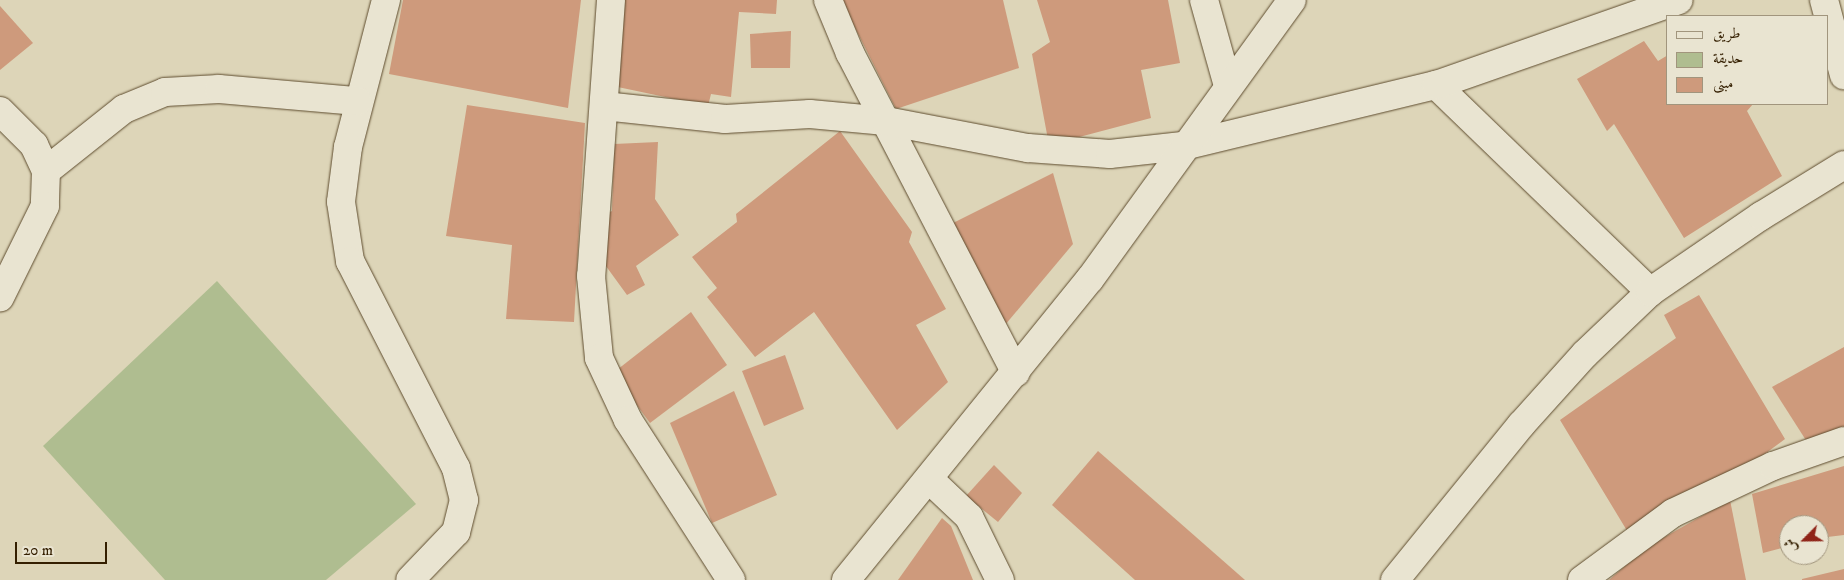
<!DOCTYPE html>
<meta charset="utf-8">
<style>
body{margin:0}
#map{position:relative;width:1844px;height:580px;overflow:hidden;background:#ddd5b8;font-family:"IM FELL DW Pica",Amiri,serif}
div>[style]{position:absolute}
.green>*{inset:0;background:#afbd90}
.building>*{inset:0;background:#ce9a7c}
.roads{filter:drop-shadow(0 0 1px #5e4c2e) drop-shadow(0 0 1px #5e4c2e)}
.minor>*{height:28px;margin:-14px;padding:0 14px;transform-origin:14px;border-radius:14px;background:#e9e4d1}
span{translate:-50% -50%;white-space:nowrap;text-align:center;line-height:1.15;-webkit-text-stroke:4.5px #e9e4d1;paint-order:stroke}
.legend{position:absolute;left:1666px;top:15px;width:162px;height:90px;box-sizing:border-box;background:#e9e4d1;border:1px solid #a1957d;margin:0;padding:6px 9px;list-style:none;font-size:15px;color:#341f00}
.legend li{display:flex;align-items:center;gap:10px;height:25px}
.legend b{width:25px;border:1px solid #a1957d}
.north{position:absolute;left:1779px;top:515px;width:50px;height:50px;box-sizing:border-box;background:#e9e4d1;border:1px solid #a1957d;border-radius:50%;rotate:247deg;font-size:14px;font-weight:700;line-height:20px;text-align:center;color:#341f00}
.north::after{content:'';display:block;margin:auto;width:18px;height:22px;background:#8f2418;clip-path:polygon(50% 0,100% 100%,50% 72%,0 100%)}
.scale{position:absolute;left:15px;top:542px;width:92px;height:22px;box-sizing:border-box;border:2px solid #341f00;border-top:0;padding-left:6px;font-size:15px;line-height:18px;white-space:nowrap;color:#341f00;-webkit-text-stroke:4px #e9e4d1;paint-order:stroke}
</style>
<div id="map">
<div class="green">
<i style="clip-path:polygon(217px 281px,416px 504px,326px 580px,165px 580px,43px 446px)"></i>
</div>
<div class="building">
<i style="clip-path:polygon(403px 0,581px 0,568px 108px,389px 74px)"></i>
<i style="clip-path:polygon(623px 0,777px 0,776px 14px,739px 12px,731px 97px,711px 94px,708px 106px,613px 86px)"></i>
<i style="clip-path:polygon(841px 0,1003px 0,1019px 68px,896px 109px)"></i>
<i style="clip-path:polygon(1037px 0,1168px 0,1180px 63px,1141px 70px,1151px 118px,1049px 145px,1032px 54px,1050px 42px)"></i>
<i style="clip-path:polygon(0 6px,33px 43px,0 70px)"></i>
<i style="clip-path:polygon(791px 31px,790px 68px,751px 68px,750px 34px)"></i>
<i style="clip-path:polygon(1644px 41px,1658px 61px,1668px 55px,1668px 104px,1753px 104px,1747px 111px,1782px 176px,1684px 238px,1614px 124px,1607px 131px,1577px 79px)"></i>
<i style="clip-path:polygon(467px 105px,585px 123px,574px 322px,506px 319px,512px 245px,446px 236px)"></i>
<i style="clip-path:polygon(840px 131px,912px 232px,909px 242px,946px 309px,916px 325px,948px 382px,897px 430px,814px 312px,755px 357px,707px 297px,717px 288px,692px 257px,737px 222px,736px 214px)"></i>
<i style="clip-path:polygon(658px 142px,655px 199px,679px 235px,636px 266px,645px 285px,627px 295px,595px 251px,599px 217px,612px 211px,614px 144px)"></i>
<i style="clip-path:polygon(1053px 173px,1073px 244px,1005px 325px,953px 223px)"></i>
<i style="clip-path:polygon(1699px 295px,1785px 439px,1747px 467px,1629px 534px,1560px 420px,1676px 338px,1664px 315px)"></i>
<i style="clip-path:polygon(691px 312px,727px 365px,650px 423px,613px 373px)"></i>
<i style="clip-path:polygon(1844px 347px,1844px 432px,1809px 445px,1772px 387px)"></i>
<i style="clip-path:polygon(785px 355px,804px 409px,764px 426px,742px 371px)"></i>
<i style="clip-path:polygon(734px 391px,777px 495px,712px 523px,670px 423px)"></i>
<i style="clip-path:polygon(1098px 451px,1245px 580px,1135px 580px,1052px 505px)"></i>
<i style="clip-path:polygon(994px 465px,1022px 493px,998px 522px,966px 496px)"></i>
<i style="clip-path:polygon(1844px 466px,1844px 535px,1819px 538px,1819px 525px,1789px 525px,1789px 546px,1763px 553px,1752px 494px)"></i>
<i style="clip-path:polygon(1730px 500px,1746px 580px,1609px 580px,1647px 547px)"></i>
<i style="clip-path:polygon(942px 518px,951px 526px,973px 580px,898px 580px)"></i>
<i style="clip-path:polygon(1844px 569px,1844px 580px,1802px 580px,1802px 579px)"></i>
</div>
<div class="roads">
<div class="minor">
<i style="left:386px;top:0;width:152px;rotate:104.5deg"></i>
<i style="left:348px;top:147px;width:55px;rotate:97.3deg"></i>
<i style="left:341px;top:202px;width:60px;rotate:81.3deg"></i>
<i style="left:350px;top:261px;width:233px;rotate:62.9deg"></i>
<i style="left:456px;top:468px;width:33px;rotate:76deg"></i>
<i style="left:464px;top:500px;width:33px;rotate:104deg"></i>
<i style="left:456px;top:532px;width:66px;rotate:133.8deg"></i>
<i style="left:611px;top:0;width:277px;rotate:94.1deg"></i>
<i style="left:591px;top:276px;width:82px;rotate:84.4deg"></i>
<i style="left:599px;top:358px;width:68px;rotate:64.9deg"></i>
<i style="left:628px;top:420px;width:190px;rotate:57.2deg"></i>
<i style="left:828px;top:0;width:57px;rotate:67.5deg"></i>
<i style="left:850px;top:53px;width:360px;rotate:62.6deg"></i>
<i style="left:1204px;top:0;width:89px;rotate:74.4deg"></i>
<i style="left:1824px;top:0;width:78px;rotate:75.1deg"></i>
<i style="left:1436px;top:85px;width:298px;rotate:44deg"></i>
<i style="left:604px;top:106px;width:122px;rotate:6.1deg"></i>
<i style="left:725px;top:119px;width:85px;rotate:-3.4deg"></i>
<i style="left:810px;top:114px;width:76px;rotate:5.3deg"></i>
<i style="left:886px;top:121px;width:145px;rotate:10.8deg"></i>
<i style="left:1028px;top:148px;width:82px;rotate:4.2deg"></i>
<i style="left:1110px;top:154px;width:73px;rotate:-6.3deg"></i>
<i style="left:1183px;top:146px;width:260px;rotate:-13.6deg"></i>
<i style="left:1436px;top:85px;width:257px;rotate:-19.3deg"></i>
<i style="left:0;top:111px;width:48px;rotate:45deg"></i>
<i style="left:34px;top:145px;width:29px;rotate:65deg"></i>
<i style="left:46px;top:171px;width:35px;rotate:92deg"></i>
<i style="left:45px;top:206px;width:102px;rotate:116.3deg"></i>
<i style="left:46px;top:171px;width:100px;rotate:-38.5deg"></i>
<i style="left:124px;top:109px;width:44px;rotate:-22.5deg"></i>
<i style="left:165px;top:92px;width:54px;rotate:-3.2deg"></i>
<i style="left:219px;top:89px;width:139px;rotate:5deg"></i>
<i style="left:930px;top:480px;width:54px;rotate:43.5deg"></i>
<i style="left:969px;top:517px;width:70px;rotate:63.8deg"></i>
<i style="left:846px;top:580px;width:387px;rotate:-51deg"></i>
<i style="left:1090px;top:279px;width:344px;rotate:-54.1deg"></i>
<i style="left:1395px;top:580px;width:200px;rotate:-50.9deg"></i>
<i style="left:1521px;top:425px;width:96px;rotate:-48deg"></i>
<i style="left:1585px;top:354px;width:90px;rotate:-43.6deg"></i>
<i style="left:1650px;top:292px;width:135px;rotate:-34.4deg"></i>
<i style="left:1761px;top:216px;width:97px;rotate:-31.6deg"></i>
<i style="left:1582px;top:580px;width:113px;rotate:-36.4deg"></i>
<i style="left:1673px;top:513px;width:110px;rotate:-25.2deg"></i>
<i style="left:1773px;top:466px;width:75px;rotate:-19.4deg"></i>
</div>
</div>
<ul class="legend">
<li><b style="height:6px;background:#e9e4d1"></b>طريق</li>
<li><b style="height:14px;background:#afbd90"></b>حديقة</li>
<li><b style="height:14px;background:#ce9a7c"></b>مبنى</li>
</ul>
<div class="north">ش</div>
<div class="scale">20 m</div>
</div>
